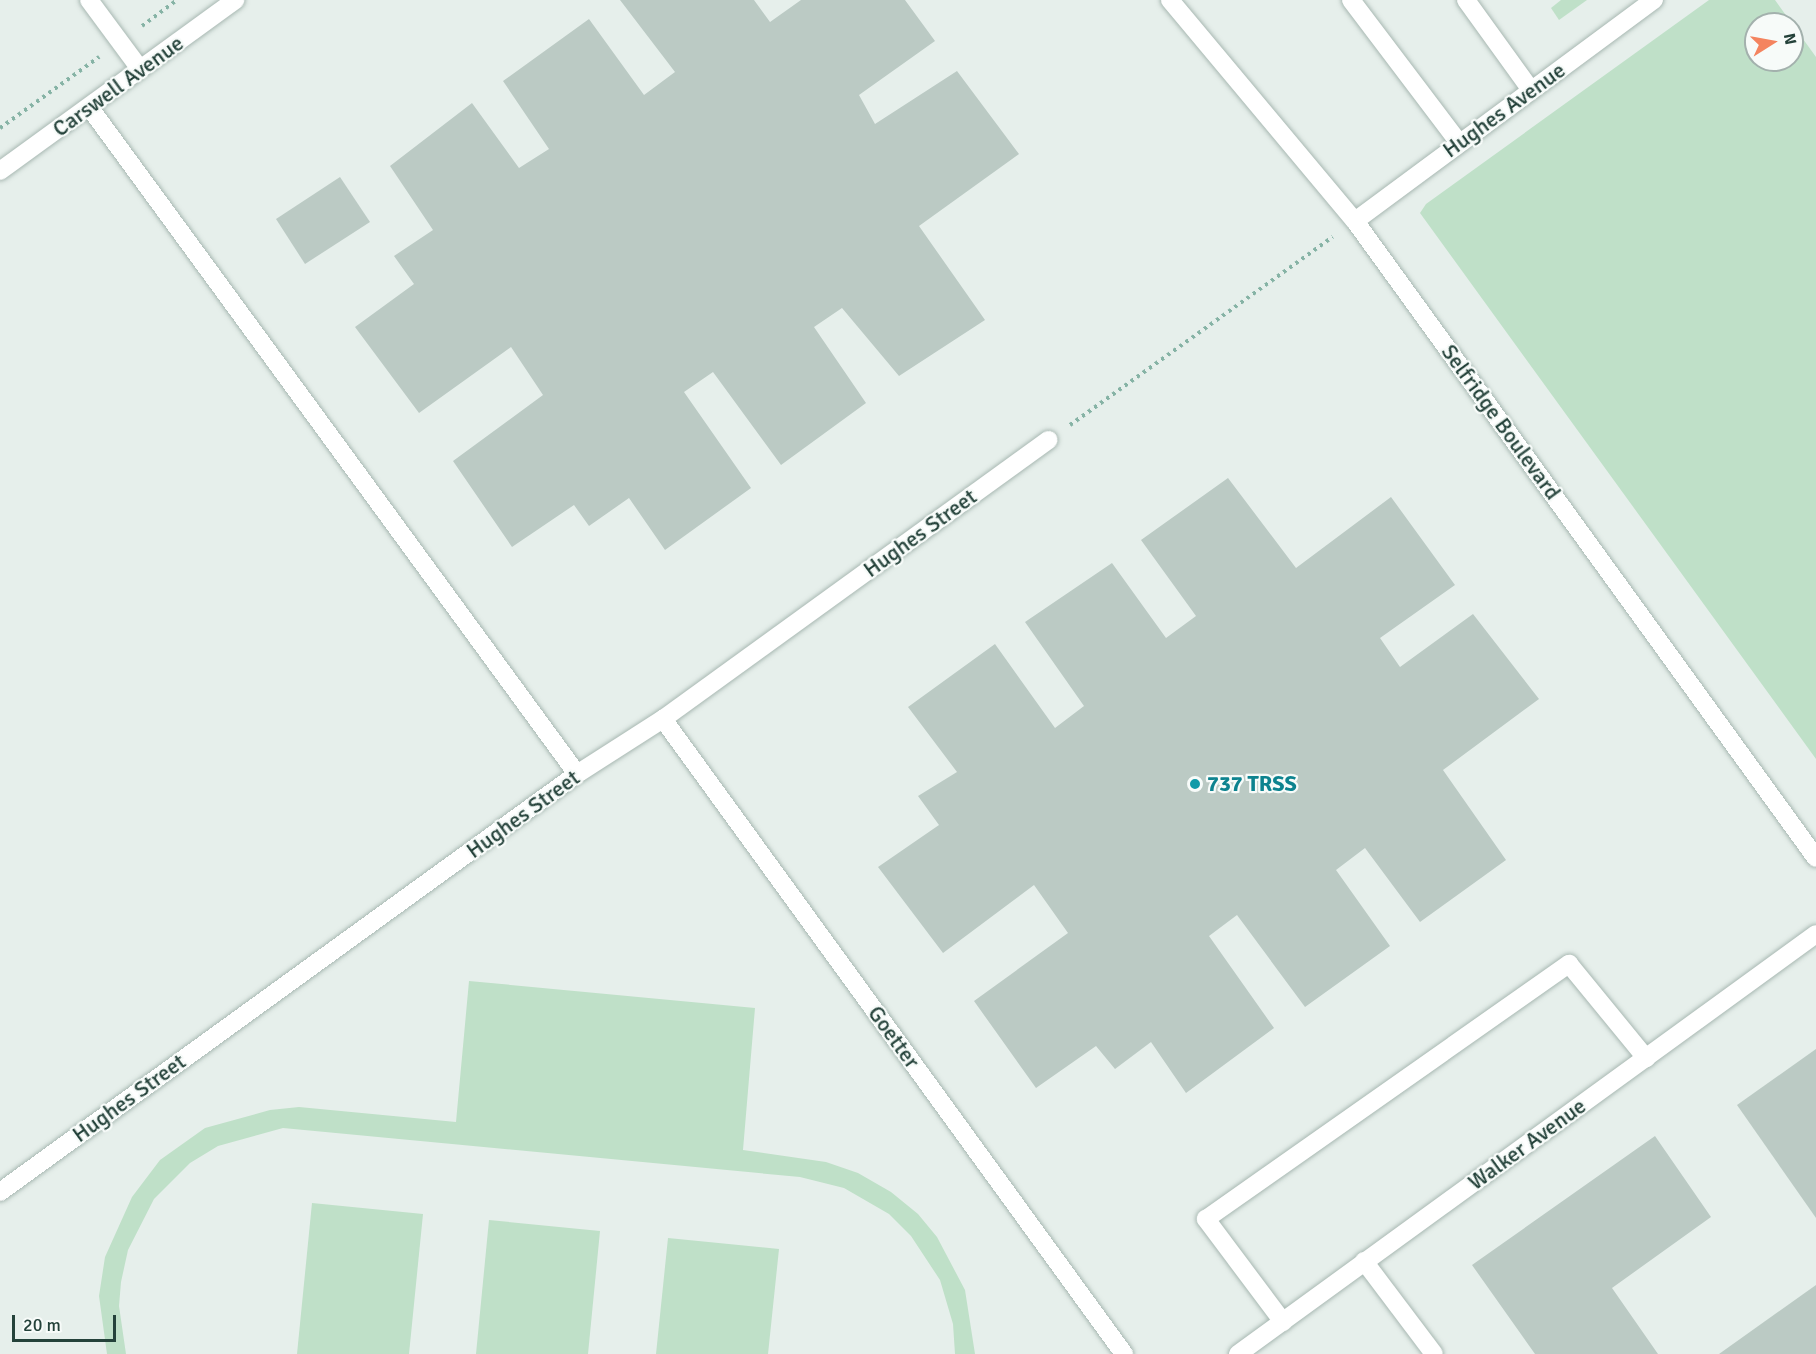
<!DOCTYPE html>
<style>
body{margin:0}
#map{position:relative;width:1816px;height:1354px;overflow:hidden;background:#e6efeb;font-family:Signika,sans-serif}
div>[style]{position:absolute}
.green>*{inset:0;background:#bfe0c8}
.building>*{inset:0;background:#bbcac4}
.path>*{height:4px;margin-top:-2px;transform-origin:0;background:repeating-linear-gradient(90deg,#86b3a5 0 3px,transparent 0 7.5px)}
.roads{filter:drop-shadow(0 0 2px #a8b8b2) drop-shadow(0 0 2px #a8b8b2)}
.lane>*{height:18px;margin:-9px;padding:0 9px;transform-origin:9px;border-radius:9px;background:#fff}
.street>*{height:18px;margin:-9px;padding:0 9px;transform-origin:9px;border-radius:9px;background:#fff}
.secondary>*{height:18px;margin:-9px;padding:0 9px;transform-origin:9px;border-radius:9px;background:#fff}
.dots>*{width:16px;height:16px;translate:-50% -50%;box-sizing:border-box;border:3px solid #f7fbf9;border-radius:50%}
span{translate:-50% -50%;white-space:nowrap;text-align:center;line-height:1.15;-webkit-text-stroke:4.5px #f7fbf9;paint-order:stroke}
.street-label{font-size:22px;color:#24423a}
.culture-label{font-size:22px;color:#0d838f;font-weight:700}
.left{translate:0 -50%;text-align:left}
.north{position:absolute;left:1744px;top:12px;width:60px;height:60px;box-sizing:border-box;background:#f7fbf9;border:2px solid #a3b1ad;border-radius:50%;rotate:79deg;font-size:16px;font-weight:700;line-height:24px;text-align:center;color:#24423a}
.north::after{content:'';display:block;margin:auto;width:21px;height:27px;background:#f4845f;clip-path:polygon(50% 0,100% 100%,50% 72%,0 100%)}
.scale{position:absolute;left:12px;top:1315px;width:104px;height:27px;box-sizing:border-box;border:3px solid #24423a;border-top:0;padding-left:8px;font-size:18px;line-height:21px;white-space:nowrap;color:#24423a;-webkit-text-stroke:4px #f7fbf9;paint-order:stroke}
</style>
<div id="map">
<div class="green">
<i style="clip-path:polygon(1561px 0,1587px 0,1559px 20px,1551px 8px)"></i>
<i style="clip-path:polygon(evenodd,1709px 0,1775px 0,1816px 57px,1816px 759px,1420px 213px,1426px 204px,1709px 0,1756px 24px,1792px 24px,1792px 60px,1756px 60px,1756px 24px)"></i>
<i style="clip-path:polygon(469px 981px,755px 1008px,743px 1150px,826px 1162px,858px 1173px,891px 1192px,918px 1214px,937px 1237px,965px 1290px,975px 1354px,955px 1354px,953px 1324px,940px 1280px,911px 1236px,889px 1214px,844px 1188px,800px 1177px,283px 1128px,218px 1146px,190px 1163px,154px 1199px,128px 1250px,121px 1282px,119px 1306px,126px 1354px,107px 1354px,99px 1296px,105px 1257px,132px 1197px,160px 1160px,205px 1128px,270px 1110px,299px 1107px,456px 1122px)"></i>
<i style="clip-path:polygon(312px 1203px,423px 1214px,409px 1354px,297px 1354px)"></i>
<i style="clip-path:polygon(489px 1220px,600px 1231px,588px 1354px,476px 1354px)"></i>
<i style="clip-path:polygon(668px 1238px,779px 1249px,768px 1354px,656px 1354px)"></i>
</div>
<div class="building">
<i style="clip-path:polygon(620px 0,754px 0,770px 22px,801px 0,905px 0,935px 41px,859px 95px,875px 124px,957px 71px,1019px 154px,919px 226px,985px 320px,899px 376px,842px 308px,814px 327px,866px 403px,781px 465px,713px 372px,684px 392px,751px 488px,665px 550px,629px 498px,589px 526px,574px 505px,512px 547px,453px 461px,543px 395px,511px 347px,419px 413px,355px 327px,414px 284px,394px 256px,433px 230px,390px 166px,472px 103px,519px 168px,549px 149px,503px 81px,589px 19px,644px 95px,675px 72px)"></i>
<i style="clip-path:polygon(340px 177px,370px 222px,305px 264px,276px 219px)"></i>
<i style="clip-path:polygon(1228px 478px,1296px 568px,1391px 497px,1455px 585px,1380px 638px,1400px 667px,1473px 614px,1539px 699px,1443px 770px,1506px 860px,1420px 922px,1365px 848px,1336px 870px,1390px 946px,1305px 1007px,1237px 915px,1209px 936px,1274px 1028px,1186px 1093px,1151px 1042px,1115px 1069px,1096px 1046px,1036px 1088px,974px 1001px,1068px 933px,1034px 885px,943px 953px,878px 867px,939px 825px,918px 796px,957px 772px,908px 707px,995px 644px,1055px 728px,1084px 706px,1025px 622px,1112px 563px,1166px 638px,1196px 616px,1141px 540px)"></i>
<i style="clip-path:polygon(1816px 1049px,1816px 1218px,1737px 1105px)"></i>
<i style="clip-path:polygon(1655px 1136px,1711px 1217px,1612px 1288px,1658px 1354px,1535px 1354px,1472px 1265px)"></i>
<i style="clip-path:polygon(1816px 1285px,1816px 1354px,1719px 1354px)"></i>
</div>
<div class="path">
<i style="left:142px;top:26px;width:44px;rotate:-36.6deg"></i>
<i style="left:0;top:128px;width:122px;rotate:-35.6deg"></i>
<i style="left:1070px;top:425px;width:323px;rotate:-35.6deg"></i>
</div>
<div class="roads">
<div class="lane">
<i style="left:89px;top:0;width:86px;rotate:53.5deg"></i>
<i style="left:1351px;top:0;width:179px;rotate:52.9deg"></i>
<i style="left:1466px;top:0;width:111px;rotate:54.2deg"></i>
<i style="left:90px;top:108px;width:825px;rotate:53.82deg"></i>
<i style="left:1364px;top:1261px;width:116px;rotate:53deg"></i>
<i style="left:1283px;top:1322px;width:129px;rotate:-126.8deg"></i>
<i style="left:1206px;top:1219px;width:444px;rotate:-35.1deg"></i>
<i style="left:1569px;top:964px;width:122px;rotate:50.7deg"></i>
</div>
<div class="street">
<i style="left:0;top:171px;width:291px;rotate:-36deg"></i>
<i style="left:1355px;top:221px;width:372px;rotate:-36.5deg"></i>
<i style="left:663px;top:719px;width:785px;rotate:54.02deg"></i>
<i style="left:0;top:1192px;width:712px;rotate:-35.92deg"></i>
<i style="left:577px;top:774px;width:102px;rotate:-32.6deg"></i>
<i style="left:663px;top:719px;width:476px;rotate:-35.9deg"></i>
<i style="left:1238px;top:1354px;width:714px;rotate:-36deg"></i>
</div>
<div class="secondary">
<i style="left:1170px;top:0;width:288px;rotate:50.1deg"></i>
<i style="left:1355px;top:221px;width:786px;rotate:54.11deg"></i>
</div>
</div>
<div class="dots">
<i style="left:1195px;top:784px;background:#0f9aa8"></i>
</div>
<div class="street-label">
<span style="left:118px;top:86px;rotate:-36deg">Carswell Avenue</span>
<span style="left:1504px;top:110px;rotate:-36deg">Hughes Avenue</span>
<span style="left:1501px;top:422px;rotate:54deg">Selfridge Boulevard</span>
<span style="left:920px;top:533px;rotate:-36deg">Hughes Street</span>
<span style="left:523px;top:814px;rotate:-36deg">Hughes Street</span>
<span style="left:894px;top:1037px;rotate:54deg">Goetter</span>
<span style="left:129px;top:1098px;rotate:-36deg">Hughes Street</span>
<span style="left:1527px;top:1144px;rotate:-36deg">Walker Avenue</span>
</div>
<div class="culture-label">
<span class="left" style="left:1207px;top:784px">737 TRSS</span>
</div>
<div class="north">N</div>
<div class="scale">20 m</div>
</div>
